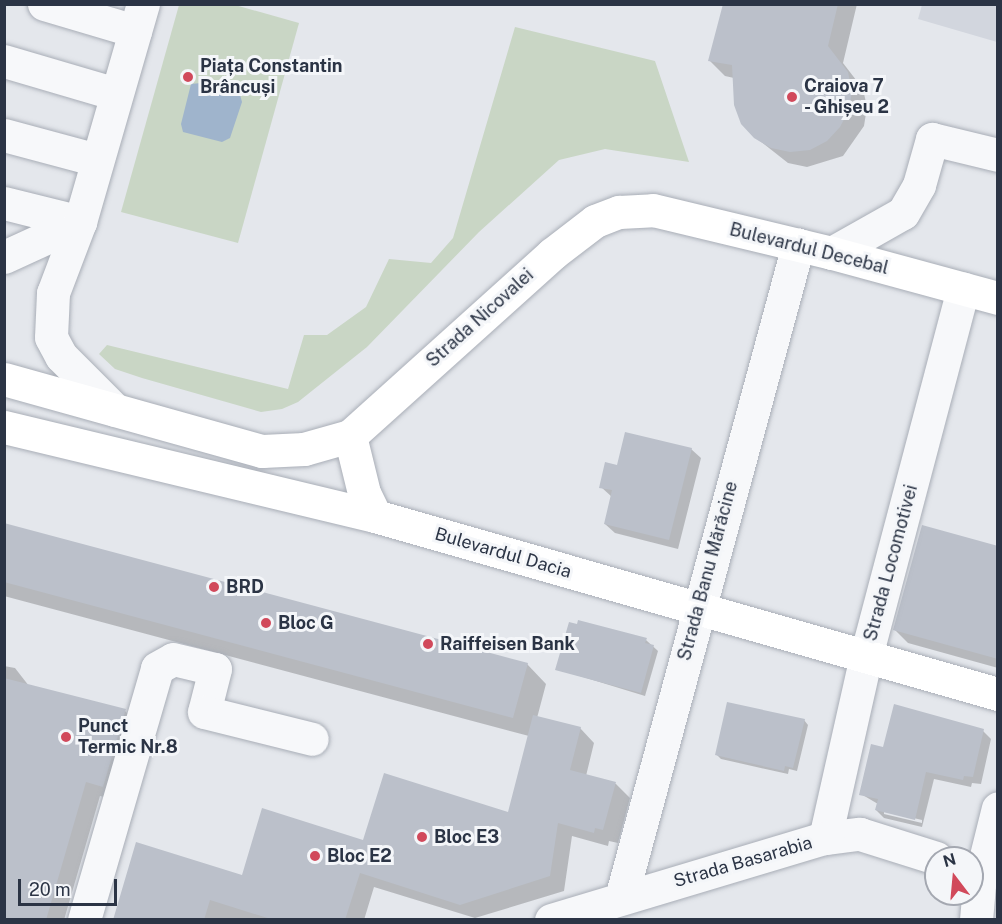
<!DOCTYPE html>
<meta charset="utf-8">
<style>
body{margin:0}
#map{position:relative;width:1002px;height:924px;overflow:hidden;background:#e4e7ec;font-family:"Public Sans",sans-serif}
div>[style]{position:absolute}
.built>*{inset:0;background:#d2d6de}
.green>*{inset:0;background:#c9d6c5}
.water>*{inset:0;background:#9fb4cc}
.shadow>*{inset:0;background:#0003}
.building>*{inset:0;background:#bbc0ca}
.roads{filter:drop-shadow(0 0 2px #a9aeb7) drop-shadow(0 0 2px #a9aeb7)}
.minor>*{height:33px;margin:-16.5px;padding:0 16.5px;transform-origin:16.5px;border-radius:16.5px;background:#f7f8fa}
.major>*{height:33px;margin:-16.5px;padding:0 16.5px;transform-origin:16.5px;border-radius:16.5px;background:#fff}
.dots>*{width:16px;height:16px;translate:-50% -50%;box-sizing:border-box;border:3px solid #f4f6f9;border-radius:50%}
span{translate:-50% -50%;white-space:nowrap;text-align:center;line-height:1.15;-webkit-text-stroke:6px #f4f6f9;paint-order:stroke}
.poi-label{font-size:18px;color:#2b3445;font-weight:700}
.left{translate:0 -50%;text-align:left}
.street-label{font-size:18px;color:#2b3445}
.frame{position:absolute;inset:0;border:6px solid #2b3445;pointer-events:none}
.north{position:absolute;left:924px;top:846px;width:60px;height:60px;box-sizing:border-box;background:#f4f6f9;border:2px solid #a4a8b1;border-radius:50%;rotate:344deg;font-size:16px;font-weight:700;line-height:24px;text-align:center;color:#2b3445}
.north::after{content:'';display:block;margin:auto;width:21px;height:27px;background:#d1495b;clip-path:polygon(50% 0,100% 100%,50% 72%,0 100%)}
.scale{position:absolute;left:18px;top:879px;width:99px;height:27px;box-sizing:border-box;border:3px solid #2b3445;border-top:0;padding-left:8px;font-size:18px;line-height:21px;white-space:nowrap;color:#2b3445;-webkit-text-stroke:4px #f4f6f9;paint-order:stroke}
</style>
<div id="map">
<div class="built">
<i style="clip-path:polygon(922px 5px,997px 5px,997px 42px,918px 19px)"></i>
</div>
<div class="green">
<i style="clip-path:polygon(179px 5px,235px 5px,299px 23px,238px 243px,121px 212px)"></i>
<i style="clip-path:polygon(515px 27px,655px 61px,689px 162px,605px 149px,559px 160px,479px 232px,367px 347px,298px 402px,282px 409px,261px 412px,142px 378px,115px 369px,99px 354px,107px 345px,288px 389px,304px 335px,327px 335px,366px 307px,389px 259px,431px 263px,453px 238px)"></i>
</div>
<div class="water">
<i style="clip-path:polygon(201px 83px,239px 91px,242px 102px,230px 138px,222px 142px,183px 132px,181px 124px,191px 84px)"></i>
</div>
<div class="shadow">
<i style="clip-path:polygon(725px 4px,857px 4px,843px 63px,863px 89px,867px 107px,864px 126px,843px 156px,807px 167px,788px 163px,755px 137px,734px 78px,725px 76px,710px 61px)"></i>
<i style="clip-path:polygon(691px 449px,701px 458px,678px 549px,615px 533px,605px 524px,612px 497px,601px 487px,618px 466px)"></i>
<i style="clip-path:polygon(4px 525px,527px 664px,546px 684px,537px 718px,580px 728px,594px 743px,586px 776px,616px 784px,630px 798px,618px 843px,609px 841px,608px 846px,572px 836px,564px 891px,475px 918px,374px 887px,364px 920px,114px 920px,364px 842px,509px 814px,529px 736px,4px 596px)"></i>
<i style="clip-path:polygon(998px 548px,998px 668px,908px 643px,894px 629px)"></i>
<i style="clip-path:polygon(646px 640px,658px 651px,645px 696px,557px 669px)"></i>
<i style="clip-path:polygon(4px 666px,15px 668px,29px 686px,125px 711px,139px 725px,117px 800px,100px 796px,64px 920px,4px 920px)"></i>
<i style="clip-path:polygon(804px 720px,808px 725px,797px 771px,789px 769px,788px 774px,721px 759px,716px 754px)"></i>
<i style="clip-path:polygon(evenodd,983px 731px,991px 739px,981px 784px,972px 783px,971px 787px,934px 779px,922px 827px,884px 818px,876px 810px,878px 804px,861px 794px,884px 749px,983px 731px,884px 811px,922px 820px,922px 823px,884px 814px,884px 811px)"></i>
</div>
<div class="building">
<i style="clip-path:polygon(723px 4px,838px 4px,828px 46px,848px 72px,852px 91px,849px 110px,840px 127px,827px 141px,810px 150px,790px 152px,771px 148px,754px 138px,741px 124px,734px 105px,732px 65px,708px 61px)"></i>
<i style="clip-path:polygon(625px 432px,692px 448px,669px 540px,604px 524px,612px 490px,599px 488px,605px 462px,617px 465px)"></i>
<i style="clip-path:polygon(4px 523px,528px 663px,513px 718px,4px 582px)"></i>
<i style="clip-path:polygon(922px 525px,998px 546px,998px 659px,893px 630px)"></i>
<i style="clip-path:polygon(578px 620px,647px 638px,645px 643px,654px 645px,641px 693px,555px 670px,569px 622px,577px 624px)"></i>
<i style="clip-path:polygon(4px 678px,126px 709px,103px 787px,86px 782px,46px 920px,4px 920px)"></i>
<i style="clip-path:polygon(727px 702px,805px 719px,793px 768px,785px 766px,784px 771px,715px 755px)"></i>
<i style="clip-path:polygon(894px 704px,984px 729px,973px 777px,964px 776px,963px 780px,926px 772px,915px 820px,875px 810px,878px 799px,859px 795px,871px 744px,883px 747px)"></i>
<i style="clip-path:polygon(533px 715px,581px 727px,570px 770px,616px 782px,603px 830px,595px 828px,594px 833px,558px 823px,550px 876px,460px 905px,360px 873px,345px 920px,274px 920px,210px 900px,204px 920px,113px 920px,136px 842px,242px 875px,262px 808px,363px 840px,384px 773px,508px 812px)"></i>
</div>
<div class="roads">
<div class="minor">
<i style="left:44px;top:4px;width:95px;rotate:16.5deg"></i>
<i style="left:4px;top:61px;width:117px;rotate:16.4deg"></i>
<i style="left:4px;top:135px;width:96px;rotate:15deg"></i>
<i style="left:4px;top:203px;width:78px;rotate:14deg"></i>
<i style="left:832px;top:253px;width:81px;rotate:-29.4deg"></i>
<i style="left:903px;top:213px;width:32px;rotate:-60deg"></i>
<i style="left:919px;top:185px;width:48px;rotate:-74.2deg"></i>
<i style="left:932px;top:139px;width:68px;rotate:13.6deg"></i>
<i style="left:4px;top:257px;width:84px;rotate:-24.7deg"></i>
<i style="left:115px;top:410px;width:76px;rotate:-135deg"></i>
<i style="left:61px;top:356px;width:21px;rotate:-118deg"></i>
<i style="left:51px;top:337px;width:44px;rotate:-87.4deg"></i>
<i style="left:53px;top:293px;width:76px;rotate:-69.2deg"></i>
<i style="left:80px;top:222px;width:227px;rotate:-73.9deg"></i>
<i style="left:825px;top:838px;width:187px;rotate:-77.3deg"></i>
<i style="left:866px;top:656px;width:380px;rotate:-75.2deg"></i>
<i style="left:621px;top:898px;width:677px;rotate:-74.83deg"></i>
<i style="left:84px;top:920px;width:262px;rotate:-73.8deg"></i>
<i style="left:157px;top:668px;width:18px;rotate:-29deg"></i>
<i style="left:173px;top:659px;width:43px;rotate:13.4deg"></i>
<i style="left:215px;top:669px;width:44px;rotate:104.3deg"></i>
<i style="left:204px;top:712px;width:111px;rotate:14deg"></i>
<i style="left:551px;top:920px;width:286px;rotate:-16.7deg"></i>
<i style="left:825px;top:838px;width:35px;rotate:-7deg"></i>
<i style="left:860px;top:834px;width:80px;rotate:17.5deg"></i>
<i style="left:976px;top:920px;width:36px;rotate:-85deg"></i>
<i style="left:979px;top:884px;width:78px;rotate:-76deg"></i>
</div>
<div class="major">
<i style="left:4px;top:379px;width:268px;rotate:15.6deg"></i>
<i style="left:262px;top:451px;width:42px;rotate:-2.7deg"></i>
<i style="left:304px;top:449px;width:48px;rotate:-15.8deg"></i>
<i style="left:350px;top:436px;width:272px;rotate:-42deg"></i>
<i style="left:552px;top:254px;width:54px;rotate:-37.5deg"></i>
<i style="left:595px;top:221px;width:26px;rotate:-21deg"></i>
<i style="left:619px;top:212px;width:34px;rotate:-3deg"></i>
<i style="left:653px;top:210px;width:184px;rotate:13.5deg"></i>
<i style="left:832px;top:253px;width:172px;rotate:15.2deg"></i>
<i style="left:4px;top:427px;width:382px;rotate:13.5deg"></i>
<i style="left:375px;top:516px;width:648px;rotate:15.95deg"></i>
<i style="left:350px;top:436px;width:59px;rotate:76.2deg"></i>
<i style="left:364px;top:493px;width:25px;rotate:64deg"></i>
</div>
</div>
<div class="dots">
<i style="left:188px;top:77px;background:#d1495b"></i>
<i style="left:792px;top:97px;background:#d1495b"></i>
<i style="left:214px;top:587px;background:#d1495b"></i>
<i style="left:266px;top:623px;background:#d1495b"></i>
<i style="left:428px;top:644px;background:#d1495b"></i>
<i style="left:66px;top:737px;background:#d1495b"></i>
<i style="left:422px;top:837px;background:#d1495b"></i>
<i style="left:315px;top:856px;background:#d1495b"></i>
</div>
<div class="poi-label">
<span class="left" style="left:200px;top:77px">Piața Constantin<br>Brâncuși</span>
<span class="left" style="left:804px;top:97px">Craiova 7<br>- Ghișeu 2</span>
<span class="left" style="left:226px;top:587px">BRD</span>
<span class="left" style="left:278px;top:623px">Bloc G</span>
<span class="left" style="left:440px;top:644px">Raiffeisen Bank</span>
<span class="left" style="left:78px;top:737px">Punct<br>Termic Nr.8</span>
<span class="left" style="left:434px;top:837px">Bloc E3</span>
<span class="left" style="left:327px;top:856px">Bloc E2</span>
</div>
<div class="street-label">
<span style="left:809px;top:249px;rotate:14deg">Bulevardul Decebal</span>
<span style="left:480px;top:318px;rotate:-42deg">Strada Nicovalei</span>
<span style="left:503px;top:553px;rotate:16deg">Bulevardul Dacia</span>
<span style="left:891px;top:563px;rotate:-75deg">Strada Locomotivei</span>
<span style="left:708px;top:571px;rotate:-75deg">Strada Banu Mărăcine</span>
<span style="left:743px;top:862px;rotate:-16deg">Strada Basarabia</span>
</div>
<div class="frame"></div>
<div class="north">N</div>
<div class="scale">20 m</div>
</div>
